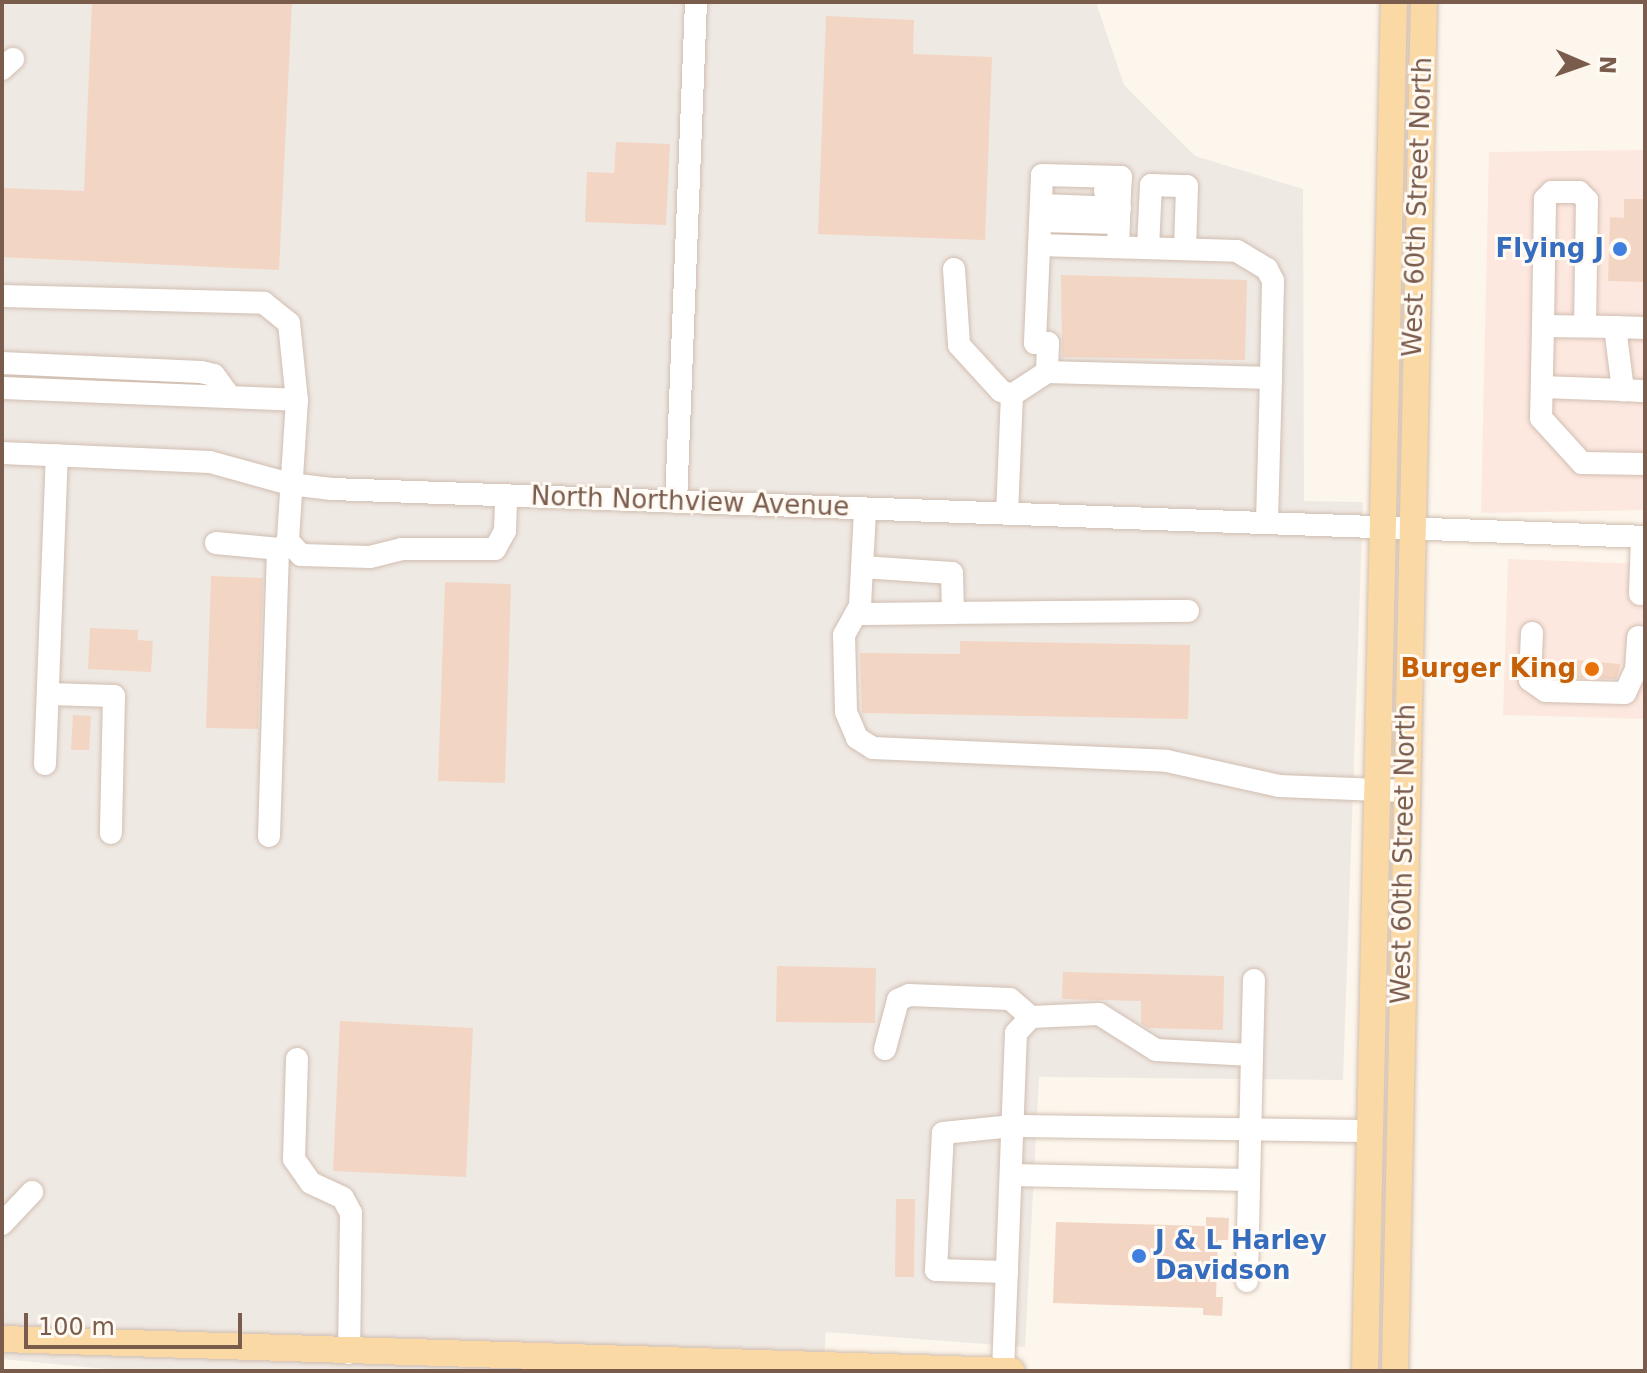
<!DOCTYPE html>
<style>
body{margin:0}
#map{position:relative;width:1647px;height:1373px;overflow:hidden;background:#fdf6ec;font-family:"DejaVu Sans",sans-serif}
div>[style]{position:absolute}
.commercial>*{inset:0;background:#fde8e0}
.industrial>*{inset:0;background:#efe9e4}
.building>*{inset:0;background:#f3d5c3}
.roads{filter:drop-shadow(0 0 2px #d1beb0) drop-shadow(0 0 2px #d1beb0)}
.minor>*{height:22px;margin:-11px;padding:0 11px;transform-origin:11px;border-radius:11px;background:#fff}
.major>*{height:26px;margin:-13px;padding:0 13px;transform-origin:13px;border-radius:13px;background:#fbd9a5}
.dots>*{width:22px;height:22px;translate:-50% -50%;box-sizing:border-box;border:4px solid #fffaf3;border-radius:50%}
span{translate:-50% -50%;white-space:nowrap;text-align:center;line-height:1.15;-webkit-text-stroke:6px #fffaf3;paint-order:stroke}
.street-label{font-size:26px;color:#7a5c4d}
.shop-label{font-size:26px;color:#366cbe;font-weight:700}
.right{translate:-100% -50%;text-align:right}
.left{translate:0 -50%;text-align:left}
.food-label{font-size:26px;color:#c56008;font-weight:700}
.frame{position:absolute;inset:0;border:4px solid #7a5c4d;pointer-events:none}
.north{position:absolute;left:1543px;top:24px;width:80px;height:80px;-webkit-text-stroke:6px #fffaf3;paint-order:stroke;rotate:92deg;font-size:22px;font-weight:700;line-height:32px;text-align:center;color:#7a5c4d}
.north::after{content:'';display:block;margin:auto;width:28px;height:36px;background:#7a5c4d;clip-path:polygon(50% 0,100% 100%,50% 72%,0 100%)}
.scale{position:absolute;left:24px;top:1313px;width:218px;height:36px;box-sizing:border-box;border:4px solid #7a5c4d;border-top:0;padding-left:10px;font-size:24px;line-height:28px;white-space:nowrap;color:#7a5c4d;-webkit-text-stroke:6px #fffaf3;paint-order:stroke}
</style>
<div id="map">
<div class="commercial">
<i style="clip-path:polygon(1645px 150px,1645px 510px,1481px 513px,1489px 152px)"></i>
<i style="clip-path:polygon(1508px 559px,1645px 564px,1645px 719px,1503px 715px)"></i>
</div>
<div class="industrial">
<i style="clip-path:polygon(2px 2px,1096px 2px,1124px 85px,1195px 156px,1303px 189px,1304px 501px,1363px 502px,1343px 1080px,1039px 1077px,1025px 1347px,826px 1332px,823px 1371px,127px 1371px,2px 1359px)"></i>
</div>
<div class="building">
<i style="clip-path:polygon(92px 2px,292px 2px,279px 270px,2px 257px,2px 188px,84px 191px)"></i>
<i style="clip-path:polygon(826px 16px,914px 20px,913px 54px,992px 57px,985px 240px,818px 234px)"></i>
<i style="clip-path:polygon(616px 142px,670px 144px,666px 225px,585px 222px,587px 172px,614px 173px)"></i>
<i style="clip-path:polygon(1624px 199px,1645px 199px,1645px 282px,1608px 281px,1610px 217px,1624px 218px)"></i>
<i style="clip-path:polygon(1061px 275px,1247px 280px,1245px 360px,1062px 357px)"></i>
<i style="clip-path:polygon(211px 576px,263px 578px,258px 729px,206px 728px)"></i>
<i style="clip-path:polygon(445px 582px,511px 584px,505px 783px,438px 781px)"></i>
<i style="clip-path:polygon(90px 628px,138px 630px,138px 640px,153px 641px,151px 672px,88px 669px)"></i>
<i style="clip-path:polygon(960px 641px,1190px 645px,1188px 719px,862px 713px,860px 653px,960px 654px)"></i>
<i style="clip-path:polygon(1564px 659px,1620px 664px,1619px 671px,1616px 679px,1573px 678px,1564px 675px)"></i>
<i style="clip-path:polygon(73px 715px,91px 716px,89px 750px,71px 750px)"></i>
<i style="clip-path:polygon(777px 966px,876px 968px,875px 1023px,776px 1022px)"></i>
<i style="clip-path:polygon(1063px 972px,1224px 976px,1223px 1030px,1148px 1028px,1141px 1024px,1141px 1001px,1062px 999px)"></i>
<i style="clip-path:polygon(340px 1021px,473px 1028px,466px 1177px,333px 1171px)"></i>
<i style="clip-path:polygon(896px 1199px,915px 1199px,914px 1277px,895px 1277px)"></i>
<i style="clip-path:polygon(1206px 1217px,1229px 1218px,1228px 1240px,1218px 1240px,1216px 1297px,1223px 1297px,1222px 1316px,1203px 1315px,1203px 1308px,1053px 1303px,1056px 1222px,1206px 1226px)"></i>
</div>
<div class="roads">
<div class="minor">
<i style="left:2px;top:69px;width:15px;rotate:-42deg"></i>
<i style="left:1105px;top:191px;width:15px;rotate:4deg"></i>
<i style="left:1120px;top:192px;width:55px;rotate:92.1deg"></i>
<i style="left:1041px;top:205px;width:79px;rotate:2.2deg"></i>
<i style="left:1040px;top:221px;width:79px;rotate:1.5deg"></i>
<i style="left:1039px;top:245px;width:198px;rotate:1.7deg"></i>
<i style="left:1237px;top:251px;width:35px;rotate:31deg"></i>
<i style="left:1267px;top:269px;width:13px;rotate:63deg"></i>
<i style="left:1273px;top:281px;width:97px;rotate:91.2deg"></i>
<i style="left:1148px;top:248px;width:63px;rotate:-87.3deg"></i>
<i style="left:1151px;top:185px;width:36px;rotate:2deg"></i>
<i style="left:1187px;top:186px;width:63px;rotate:91.8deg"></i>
<i style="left:954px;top:269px;width:76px;rotate:86.2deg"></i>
<i style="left:959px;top:345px;width:62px;rotate:47.6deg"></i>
<i style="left:1001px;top:391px;width:12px;rotate:20deg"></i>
<i style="left:2px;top:296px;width:262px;rotate:1.5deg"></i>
<i style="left:264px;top:303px;width:32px;rotate:39deg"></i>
<i style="left:289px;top:323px;width:77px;rotate:84.1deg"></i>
<i style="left:297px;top:400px;width:141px;rotate:93.7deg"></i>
<i style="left:288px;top:541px;width:19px;rotate:47deg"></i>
<i style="left:301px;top:555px;width:69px;rotate:1.7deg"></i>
<i style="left:370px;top:557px;width:33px;rotate:-14deg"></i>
<i style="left:402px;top:549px;width:93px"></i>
<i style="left:495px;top:549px;width:21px;rotate:-61deg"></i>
<i style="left:505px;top:531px;width:36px;rotate:-88deg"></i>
<i style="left:1543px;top:326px;width:92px;rotate:91.2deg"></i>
<i style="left:1541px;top:418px;width:61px;rotate:47.7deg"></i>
<i style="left:1582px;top:463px;width:63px;rotate:0.9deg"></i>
<i style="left:1585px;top:326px;width:126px;rotate:-89.1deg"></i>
<i style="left:1587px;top:200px;width:11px;rotate:-135deg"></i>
<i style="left:1579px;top:192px;width:27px;rotate:180deg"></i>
<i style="left:1552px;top:192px;width:10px;rotate:135deg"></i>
<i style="left:1545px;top:199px;width:127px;rotate:90.9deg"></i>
<i style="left:1543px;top:326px;width:72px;rotate:0.8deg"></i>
<i style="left:1615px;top:327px;width:64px;rotate:82.8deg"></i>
<i style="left:1623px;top:390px;width:22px;rotate:3deg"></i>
<i style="left:1615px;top:327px;width:30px;rotate:2deg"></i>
<i style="left:2px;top:363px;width:199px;rotate:2.6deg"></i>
<i style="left:201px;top:372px;width:13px;rotate:13deg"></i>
<i style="left:214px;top:375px;width:26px;rotate:54deg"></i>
<i style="left:1047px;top:372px;width:29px;rotate:-88deg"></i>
<i style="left:1048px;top:343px;width:13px;rotate:180deg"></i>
<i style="left:1035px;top:343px;width:168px;rotate:-87.6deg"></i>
<i style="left:1042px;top:175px;width:79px;rotate:1.5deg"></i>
<i style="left:1121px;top:177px;width:15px;rotate:94deg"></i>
<i style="left:1542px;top:387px;width:81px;rotate:2.1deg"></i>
<i style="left:2px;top:388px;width:295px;rotate:2.3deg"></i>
<i style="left:2px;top:453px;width:208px;rotate:2.5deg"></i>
<i style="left:210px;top:462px;width:83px;rotate:15.4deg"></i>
<i style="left:290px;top:484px;width:42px;rotate:6.8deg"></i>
<i style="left:332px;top:489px;width:1314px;rotate:2.09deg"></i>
<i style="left:676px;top:502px;width:500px;rotate:-87.71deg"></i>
<i style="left:1007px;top:514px;width:119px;rotate:-87.6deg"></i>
<i style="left:1012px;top:395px;width:42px;rotate:-33.3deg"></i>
<i style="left:1047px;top:372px;width:224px;rotate:1.5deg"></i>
<i style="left:1271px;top:378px;width:145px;rotate:91.6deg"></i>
<i style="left:216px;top:543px;width:64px;rotate:5.4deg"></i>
<i style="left:862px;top:567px;width:90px;rotate:3.8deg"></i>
<i style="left:952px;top:573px;width:40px;rotate:88.6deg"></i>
<i style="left:953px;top:613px;width:89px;rotate:179.4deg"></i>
<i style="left:864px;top:614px;width:9px;rotate:-117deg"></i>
<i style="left:860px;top:606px;width:97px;rotate:-87deg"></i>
<i style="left:1640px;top:594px;width:57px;rotate:-88deg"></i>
<i style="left:860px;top:606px;width:33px;rotate:119deg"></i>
<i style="left:844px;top:635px;width:77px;rotate:88.5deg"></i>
<i style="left:846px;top:712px;width:28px;rotate:67deg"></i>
<i style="left:857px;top:738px;width:19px;rotate:32deg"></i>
<i style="left:873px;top:748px;width:294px;rotate:2.5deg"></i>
<i style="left:1167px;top:761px;width:115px;rotate:12.6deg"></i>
<i style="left:1279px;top:786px;width:127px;rotate:2.3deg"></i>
<i style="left:953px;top:613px;width:235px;rotate:-0.5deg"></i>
<i style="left:1532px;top:633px;width:47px;rotate:92.4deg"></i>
<i style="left:1530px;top:680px;width:19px;rotate:35deg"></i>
<i style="left:1546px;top:691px;width:79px;rotate:1.5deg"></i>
<i style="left:1625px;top:693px;width:26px;rotate:-65deg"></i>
<i style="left:1636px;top:669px;width:32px;rotate:-86deg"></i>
<i style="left:49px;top:694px;width:65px;rotate:1.8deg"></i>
<i style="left:114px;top:696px;width:137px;rotate:91.3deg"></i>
<i style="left:45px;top:764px;width:309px;rotate:-87.8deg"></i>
<i style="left:269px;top:836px;width:284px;rotate:-88.2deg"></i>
<i style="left:278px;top:552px;width:15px;rotate:-48deg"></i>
<i style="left:885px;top:1049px;width:51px;rotate:-75.1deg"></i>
<i style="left:898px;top:1000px;width:12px;rotate:-24deg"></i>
<i style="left:909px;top:995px;width:101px;rotate:2.3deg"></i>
<i style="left:1010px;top:999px;width:28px;rotate:41deg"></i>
<i style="left:1252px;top:1055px;width:75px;rotate:-88.5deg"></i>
<i style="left:297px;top:1059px;width:100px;rotate:91.7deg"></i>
<i style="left:294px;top:1159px;width:29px;rotate:55deg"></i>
<i style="left:311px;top:1183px;width:35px;rotate:25deg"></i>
<i style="left:343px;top:1198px;width:17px;rotate:62deg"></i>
<i style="left:351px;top:1213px;width:140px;rotate:90.8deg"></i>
<i style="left:1011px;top:1175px;width:238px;rotate:1.2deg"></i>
<i style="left:2px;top:1224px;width:44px;rotate:-46.8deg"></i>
<i style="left:1007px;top:1272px;width:71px;rotate:-178.4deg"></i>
<i style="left:936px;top:1270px;width:137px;rotate:-87.1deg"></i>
<i style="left:943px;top:1133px;width:70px;rotate:-5.7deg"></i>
<i style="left:1013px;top:1126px;width:357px;rotate:0.8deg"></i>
<i style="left:1003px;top:1371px;width:338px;rotate:-87.8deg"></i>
<i style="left:1016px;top:1033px;width:22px;rotate:-47deg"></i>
<i style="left:1031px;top:1017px;width:68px;rotate:-2.5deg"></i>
<i style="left:1099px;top:1014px;width:67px;rotate:32.3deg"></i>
<i style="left:1156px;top:1050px;width:96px;rotate:3deg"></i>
<i style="left:1252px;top:1055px;width:226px;rotate:91.3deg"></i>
</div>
<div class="major">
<i style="left:2px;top:1339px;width:1010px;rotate:1.82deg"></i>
<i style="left:1365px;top:1371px;width:1369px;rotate:-88.79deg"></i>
<i style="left:1395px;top:1371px;width:1369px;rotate:-88.79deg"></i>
</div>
</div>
<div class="dots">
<i style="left:1620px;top:249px;background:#3f7fe0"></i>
<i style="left:1592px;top:669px;background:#e8710a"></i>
<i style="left:1139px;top:1256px;background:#3f7fe0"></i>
</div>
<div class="street-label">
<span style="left:1418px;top:207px;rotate:-88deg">West 60th Street North</span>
<span style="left:690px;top:502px;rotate:2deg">North Northview Avenue</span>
<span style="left:1404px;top:854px;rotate:-89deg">West 60th Street North</span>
</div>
<div class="shop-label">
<span class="right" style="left:1604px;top:249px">Flying J</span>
<span class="left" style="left:1155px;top:1256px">J &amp; L Harley<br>Davidson</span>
</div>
<div class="food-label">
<span class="right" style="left:1576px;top:669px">Burger King</span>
</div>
<div class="frame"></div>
<div class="north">N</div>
<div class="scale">100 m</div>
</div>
